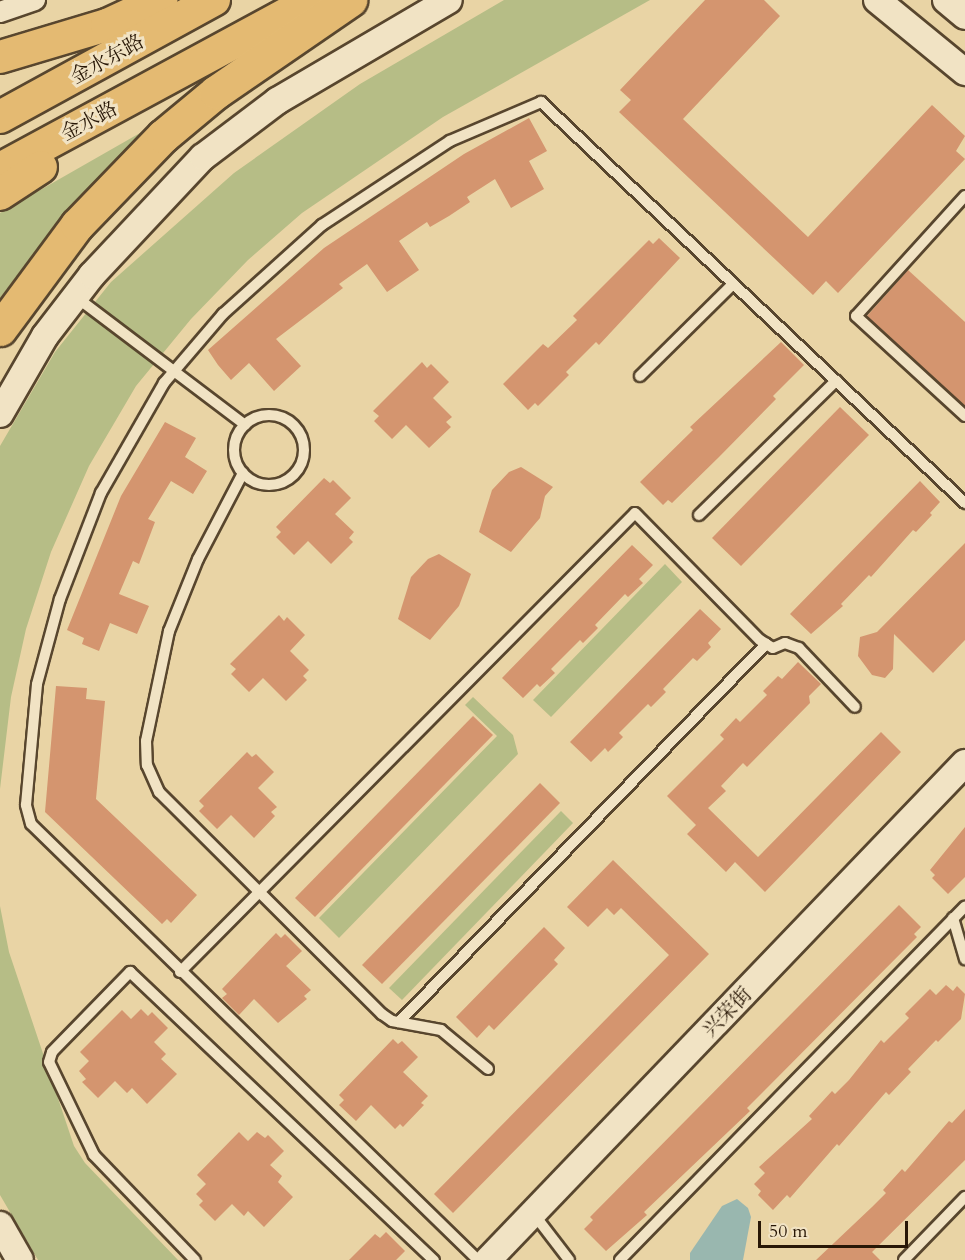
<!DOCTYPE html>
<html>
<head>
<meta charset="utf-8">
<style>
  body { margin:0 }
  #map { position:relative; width:965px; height:1260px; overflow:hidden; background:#e9d4a5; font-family:Cardo,"Noto Serif SC",serif }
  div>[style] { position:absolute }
  .green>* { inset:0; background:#b6bd86 }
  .water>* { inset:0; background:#99b7af }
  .building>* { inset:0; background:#d4956f }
  .roads { filter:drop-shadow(2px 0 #58462e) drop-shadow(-2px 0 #58462e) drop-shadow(0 2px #58462e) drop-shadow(0 -2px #58462e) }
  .service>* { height:10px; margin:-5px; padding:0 5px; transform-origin:5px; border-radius:5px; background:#f1e3c4 }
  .service>.ring { margin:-5px; padding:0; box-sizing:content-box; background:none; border:10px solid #f1e3c4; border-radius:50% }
  .minor>* { height:20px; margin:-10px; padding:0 10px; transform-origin:10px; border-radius:10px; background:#f1e3c4 }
  .tertiary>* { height:26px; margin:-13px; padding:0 13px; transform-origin:13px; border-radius:13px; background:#f1e3c4 }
  .primary>* { height:32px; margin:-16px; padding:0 16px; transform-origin:16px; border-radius:16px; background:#e4ba72 }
  .trunk>* { height:33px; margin:-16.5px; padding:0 16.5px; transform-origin:16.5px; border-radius:16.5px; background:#e4ba72 }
  span { translate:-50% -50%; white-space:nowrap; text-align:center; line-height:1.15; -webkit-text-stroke:6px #f1e3c4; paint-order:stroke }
  .street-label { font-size:20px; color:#281706 }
  .scale { position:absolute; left:758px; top:1221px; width:150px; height:27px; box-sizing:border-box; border:3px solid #281706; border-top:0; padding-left:8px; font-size:18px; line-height:21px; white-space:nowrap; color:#281706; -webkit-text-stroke:4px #f1e3c4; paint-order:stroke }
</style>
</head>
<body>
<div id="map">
  <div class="green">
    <div style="clip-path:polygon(504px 0,650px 0,443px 117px,302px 213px,248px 260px,191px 319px,136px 386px,89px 466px,51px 552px,26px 629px,11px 697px,0 789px,0 446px,55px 352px,111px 282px,234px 173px,360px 84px)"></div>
    <div style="clip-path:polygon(154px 125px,72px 204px,0 298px,0 213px)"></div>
    <div style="clip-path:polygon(665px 564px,682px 582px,551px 717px,533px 700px)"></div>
    <div style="clip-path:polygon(473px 697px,513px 735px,518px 754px,339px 938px,319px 918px,497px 736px,465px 705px)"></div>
    <div style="clip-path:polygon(561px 811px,573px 823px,402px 1000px,389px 988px)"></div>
    <div style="clip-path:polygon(0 906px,9px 952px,74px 1146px,85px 1163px,178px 1260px,38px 1260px,0 1195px)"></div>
  </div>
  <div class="water">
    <div style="clip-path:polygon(737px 1199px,748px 1208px,751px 1217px,743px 1260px,690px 1260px,690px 1253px,722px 1206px)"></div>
  </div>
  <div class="building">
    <div style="clip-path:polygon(705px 0,764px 0,780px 16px,683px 119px,808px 237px,932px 105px,965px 136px,956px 151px,965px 159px,838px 293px,826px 281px,813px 295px,619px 112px,631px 100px,620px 90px)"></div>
    <div style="clip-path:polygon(529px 118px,547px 151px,529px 161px,544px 189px,511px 208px,495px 179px,467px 197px,470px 202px,449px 216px,430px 227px,427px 222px,399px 241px,419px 270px,387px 292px,367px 264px,339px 284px,343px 288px,276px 339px,301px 366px,274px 391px,249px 363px,231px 380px,218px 365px,208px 350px,324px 248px,464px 154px)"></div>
    <div style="clip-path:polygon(659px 238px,680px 258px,599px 345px,596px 342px,566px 372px,569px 375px,538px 406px,535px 403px,528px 410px,503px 384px,543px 344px,548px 348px,577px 320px,573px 316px,649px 240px,653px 244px)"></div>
    <div style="clip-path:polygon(908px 270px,965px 322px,965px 406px,867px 316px)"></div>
    <div style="clip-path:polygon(781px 342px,804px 365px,773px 396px,776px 399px,719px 457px,672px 503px,668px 500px,663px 505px,640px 482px,693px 430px,690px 427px)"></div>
    <div style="clip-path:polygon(422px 362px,427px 368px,431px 364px,449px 382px,433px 398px,452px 417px,446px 422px,451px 427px,429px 448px,406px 425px,392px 439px,374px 421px,379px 416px,373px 411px)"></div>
    <div style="clip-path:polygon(840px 407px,869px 435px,741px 566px,712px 538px)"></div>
    <div style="clip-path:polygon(165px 422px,196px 438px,185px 457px,207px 471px,193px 494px,171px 481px,148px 519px,155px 522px,139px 564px,133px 561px,119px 594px,149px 606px,137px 634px,110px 623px,99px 651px,82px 644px,84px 638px,67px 630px,121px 496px)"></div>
    <div style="clip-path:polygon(521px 467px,553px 487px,545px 496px,540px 518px,511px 552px,479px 532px,492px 490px,509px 472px)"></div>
    <div style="clip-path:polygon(324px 478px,330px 483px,333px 480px,351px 498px,335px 514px,354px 532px,349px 538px,353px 542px,331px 564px,308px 541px,294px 555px,276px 537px,281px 532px,276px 527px)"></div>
    <div style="clip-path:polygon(920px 481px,940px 502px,930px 513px,932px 515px,916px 532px,913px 530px,871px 577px,869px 575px,841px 604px,843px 606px,811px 634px,790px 614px)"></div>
    <div style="clip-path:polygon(965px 543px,965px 640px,933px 673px,894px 634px,893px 669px,885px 678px,872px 675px,858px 656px,860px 637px,877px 632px)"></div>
    <div style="clip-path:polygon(632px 545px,653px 565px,639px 579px,643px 583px,628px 597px,625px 594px,595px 625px,598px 628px,583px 643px,580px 640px,551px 669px,555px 673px,540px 687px,537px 684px,523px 698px,502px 678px)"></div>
    <div style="clip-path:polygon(439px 554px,471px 574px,459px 606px,430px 640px,398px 619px,411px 577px,428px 559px)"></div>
    <div style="clip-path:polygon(700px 609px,721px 629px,708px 643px,711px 647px,697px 661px,693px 658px,663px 689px,666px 692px,651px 707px,648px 704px,619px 733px,623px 737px,608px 752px,605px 748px,591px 762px,570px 742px)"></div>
    <div style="clip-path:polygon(279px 615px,284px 621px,287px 617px,305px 635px,290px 651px,309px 670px,303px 676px,307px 680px,286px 701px,263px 678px,249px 692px,231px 674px,236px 669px,230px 664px)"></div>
    <div style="clip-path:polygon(798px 662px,821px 684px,809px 696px,810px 703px,747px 767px,743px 763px,721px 786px,726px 791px,708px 808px,758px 857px,881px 732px,901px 752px,765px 892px,735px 862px,726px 872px,687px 834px,696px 825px,667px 796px,724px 739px,720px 735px,736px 718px,740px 722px,767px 695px,763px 691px,778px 676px,782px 679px)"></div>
    <div style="clip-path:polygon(56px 686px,87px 688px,86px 699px,105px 701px,96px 799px,197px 895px,171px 923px,167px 919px,162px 924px,45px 812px)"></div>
    <div style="clip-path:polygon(473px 716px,493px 735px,315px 917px,295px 898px)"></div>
    <div style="clip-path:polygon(247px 752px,252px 757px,256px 754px,274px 772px,258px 788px,277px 807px,271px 812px,275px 816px,254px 838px,231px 815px,217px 829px,199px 811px,204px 806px,199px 801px)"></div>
    <div style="clip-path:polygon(540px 783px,560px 803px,382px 984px,362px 965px)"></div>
    <div style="clip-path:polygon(965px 827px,965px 877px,948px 894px,932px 878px,935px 875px,930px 870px)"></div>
    <div style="clip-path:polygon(613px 860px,709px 954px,453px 1213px,434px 1194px,669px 955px,621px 908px,614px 915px,607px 908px,588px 927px,567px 907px)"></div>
    <div style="clip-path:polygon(899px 905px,921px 927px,914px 934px,917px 937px,747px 1108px,750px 1111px,644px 1212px,647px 1215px,606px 1251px,584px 1229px,593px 1220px,590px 1217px)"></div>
    <div style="clip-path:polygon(544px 927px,565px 948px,554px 960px,558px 964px,494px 1030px,489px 1025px,477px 1038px,456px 1017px)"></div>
    <div style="clip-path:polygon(276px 933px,281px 938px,285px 934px,302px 951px,286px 966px,311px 990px,304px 996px,307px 999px,278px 1023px,254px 999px,239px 1015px,222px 998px,227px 994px,222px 989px)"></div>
    <div style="clip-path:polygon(946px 985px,953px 991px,957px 986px,965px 994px,961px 1019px,938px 1042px,936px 1040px,908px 1069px,911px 1072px,889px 1095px,886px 1092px,839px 1146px,837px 1144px,790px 1198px,787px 1195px,773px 1210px,758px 1195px,761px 1191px,754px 1184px,765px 1173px,759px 1167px,812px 1119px,809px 1116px,832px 1091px,835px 1094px,849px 1080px,881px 1040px,884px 1043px,909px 1018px,905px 1014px,930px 989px,936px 995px)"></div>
    <div style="clip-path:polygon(141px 1009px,148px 1016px,152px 1012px,168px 1028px,154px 1042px,166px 1054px,161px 1059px,177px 1074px,147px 1104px,132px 1088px,127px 1093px,115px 1081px,98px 1098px,82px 1082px,86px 1079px,79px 1071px,89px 1061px,80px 1052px,122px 1010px,131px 1019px)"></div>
    <div style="clip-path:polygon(393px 1039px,398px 1044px,402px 1041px,418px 1057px,403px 1072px,428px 1096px,421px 1103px,424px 1105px,403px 1127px,400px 1124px,395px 1129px,371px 1105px,356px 1121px,339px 1105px,344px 1100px,339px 1095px)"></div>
    <div style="clip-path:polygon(965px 1109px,965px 1160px,872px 1252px,880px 1260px,816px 1260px,872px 1207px,886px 1193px,883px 1190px,902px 1169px,905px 1172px,949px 1121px,952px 1123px)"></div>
    <div style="clip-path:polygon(239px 1132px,248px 1141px,257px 1132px,265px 1138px,268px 1135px,284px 1151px,270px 1165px,282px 1176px,278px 1182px,293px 1197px,264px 1227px,248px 1211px,244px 1216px,232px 1204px,215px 1221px,199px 1205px,203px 1201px,196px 1194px,206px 1184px,197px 1175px)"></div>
    <div style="clip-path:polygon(386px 1232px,405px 1251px,396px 1260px,349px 1260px,375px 1234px,380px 1238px)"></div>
  </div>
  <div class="roads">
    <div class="service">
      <div style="left:965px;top:196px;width:162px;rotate:132.2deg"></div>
      <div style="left:856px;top:316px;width:148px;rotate:42.5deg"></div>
      <div style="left:76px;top:297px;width:212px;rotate:37.1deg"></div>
      <div style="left:640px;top:376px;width:131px;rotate:-44.7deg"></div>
      <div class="ring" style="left:234px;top:415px;width:60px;height:60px"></div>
      <div style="left:243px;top:473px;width:97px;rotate:117.6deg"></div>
      <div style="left:198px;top:559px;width:78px;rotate:111.9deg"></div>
      <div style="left:169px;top:631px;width:112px;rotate:101.8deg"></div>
      <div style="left:146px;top:741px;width:24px;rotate:88deg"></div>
      <div style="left:147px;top:765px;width:30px;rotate:66deg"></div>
      <div style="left:159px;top:792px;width:315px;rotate:44.9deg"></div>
      <div style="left:382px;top:1014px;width:12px;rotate:35deg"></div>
      <div style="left:392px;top:1021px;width:50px;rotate:10.4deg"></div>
      <div style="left:441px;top:1030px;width:61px;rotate:39.7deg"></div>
      <div style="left:699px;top:515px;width:192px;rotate:-44.4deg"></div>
      <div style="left:953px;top:918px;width:43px;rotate:73.7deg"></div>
      <div style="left:180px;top:972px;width:646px;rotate:-45.25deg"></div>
      <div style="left:635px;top:513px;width:178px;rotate:45.5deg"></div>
      <div style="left:760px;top:640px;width:15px;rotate:32deg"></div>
      <div style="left:773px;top:648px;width:13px;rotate:-23deg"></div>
      <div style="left:785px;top:643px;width:15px;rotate:20deg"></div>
      <div style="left:799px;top:648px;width:81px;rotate:46.5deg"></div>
      <div style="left:399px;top:1022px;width:527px;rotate:-45.85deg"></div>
      <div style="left:533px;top:1213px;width:59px;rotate:52.5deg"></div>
      <div style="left:195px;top:1260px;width:146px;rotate:-133.9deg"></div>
      <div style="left:94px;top:1155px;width:103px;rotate:-115.8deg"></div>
      <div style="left:49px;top:1062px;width:10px;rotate:-73deg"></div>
      <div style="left:52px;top:1052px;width:112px;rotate:-45.7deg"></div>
      <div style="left:130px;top:972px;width:419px;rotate:43.5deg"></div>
      <div style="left:478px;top:1260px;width:624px;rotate:-135.71deg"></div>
      <div style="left:31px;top:824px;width:20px;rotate:-105deg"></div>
      <div style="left:26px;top:805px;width:121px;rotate:-84.8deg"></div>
      <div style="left:37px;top:684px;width:88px;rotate:-74.9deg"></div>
      <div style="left:60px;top:599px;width:114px;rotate:-68.9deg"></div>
      <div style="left:101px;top:493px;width:127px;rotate:-60.2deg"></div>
      <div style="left:164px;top:383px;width:91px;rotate:-49.5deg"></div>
      <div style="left:223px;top:314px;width:133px;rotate:-42deg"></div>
      <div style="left:322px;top:225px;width:153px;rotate:-33.3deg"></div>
      <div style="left:450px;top:141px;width:99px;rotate:-23.2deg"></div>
      <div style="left:541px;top:102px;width:584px;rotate:43.4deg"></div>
      <div style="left:620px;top:1260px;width:494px;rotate:-45.7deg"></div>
      <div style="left:904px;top:1260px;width:88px;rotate:-45.9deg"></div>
    </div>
    <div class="minor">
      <div style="left:0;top:12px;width:37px;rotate:-19deg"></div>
    </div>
    <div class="tertiary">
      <div style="left:877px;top:0;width:114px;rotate:39.3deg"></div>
      <div style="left:946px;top:0;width:25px;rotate:40deg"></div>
      <div style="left:0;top:414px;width:90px;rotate:-60deg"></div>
      <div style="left:45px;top:336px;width:77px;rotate:-52.4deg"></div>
      <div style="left:92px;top:275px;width:162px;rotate:-46.8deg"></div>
      <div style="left:203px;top:157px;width:93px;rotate:-37.1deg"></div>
      <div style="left:277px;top:101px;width:199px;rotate:-30.4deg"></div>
      <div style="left:0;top:1225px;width:40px;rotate:60.3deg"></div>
      <div style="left:488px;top:1260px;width:689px;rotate:-46.18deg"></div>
    </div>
    <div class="primary">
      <div style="left:0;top:57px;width:112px;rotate:-16.7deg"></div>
      <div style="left:107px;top:25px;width:60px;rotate:-24.8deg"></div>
      <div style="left:0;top:117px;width:244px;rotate:-28.7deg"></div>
      <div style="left:0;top:169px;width:356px;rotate:-28.4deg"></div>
      <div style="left:0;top:194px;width:49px;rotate:-33.4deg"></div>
    </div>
    <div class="trunk">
      <div style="left:0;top:329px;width:129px;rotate:-53.5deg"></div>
      <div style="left:77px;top:225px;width:124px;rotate:-46deg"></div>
      <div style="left:163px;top:136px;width:69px;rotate:-39.7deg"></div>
      <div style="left:216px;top:92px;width:163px;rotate:-34.5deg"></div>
    </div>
  </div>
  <div class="street-label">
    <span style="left:107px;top:59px;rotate:-29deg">金水东路</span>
    <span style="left:89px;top:121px;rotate:-28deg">金水路</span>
    <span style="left:727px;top:1012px;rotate:-46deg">兴荣街</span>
  </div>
  <div class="scale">50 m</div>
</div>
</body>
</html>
